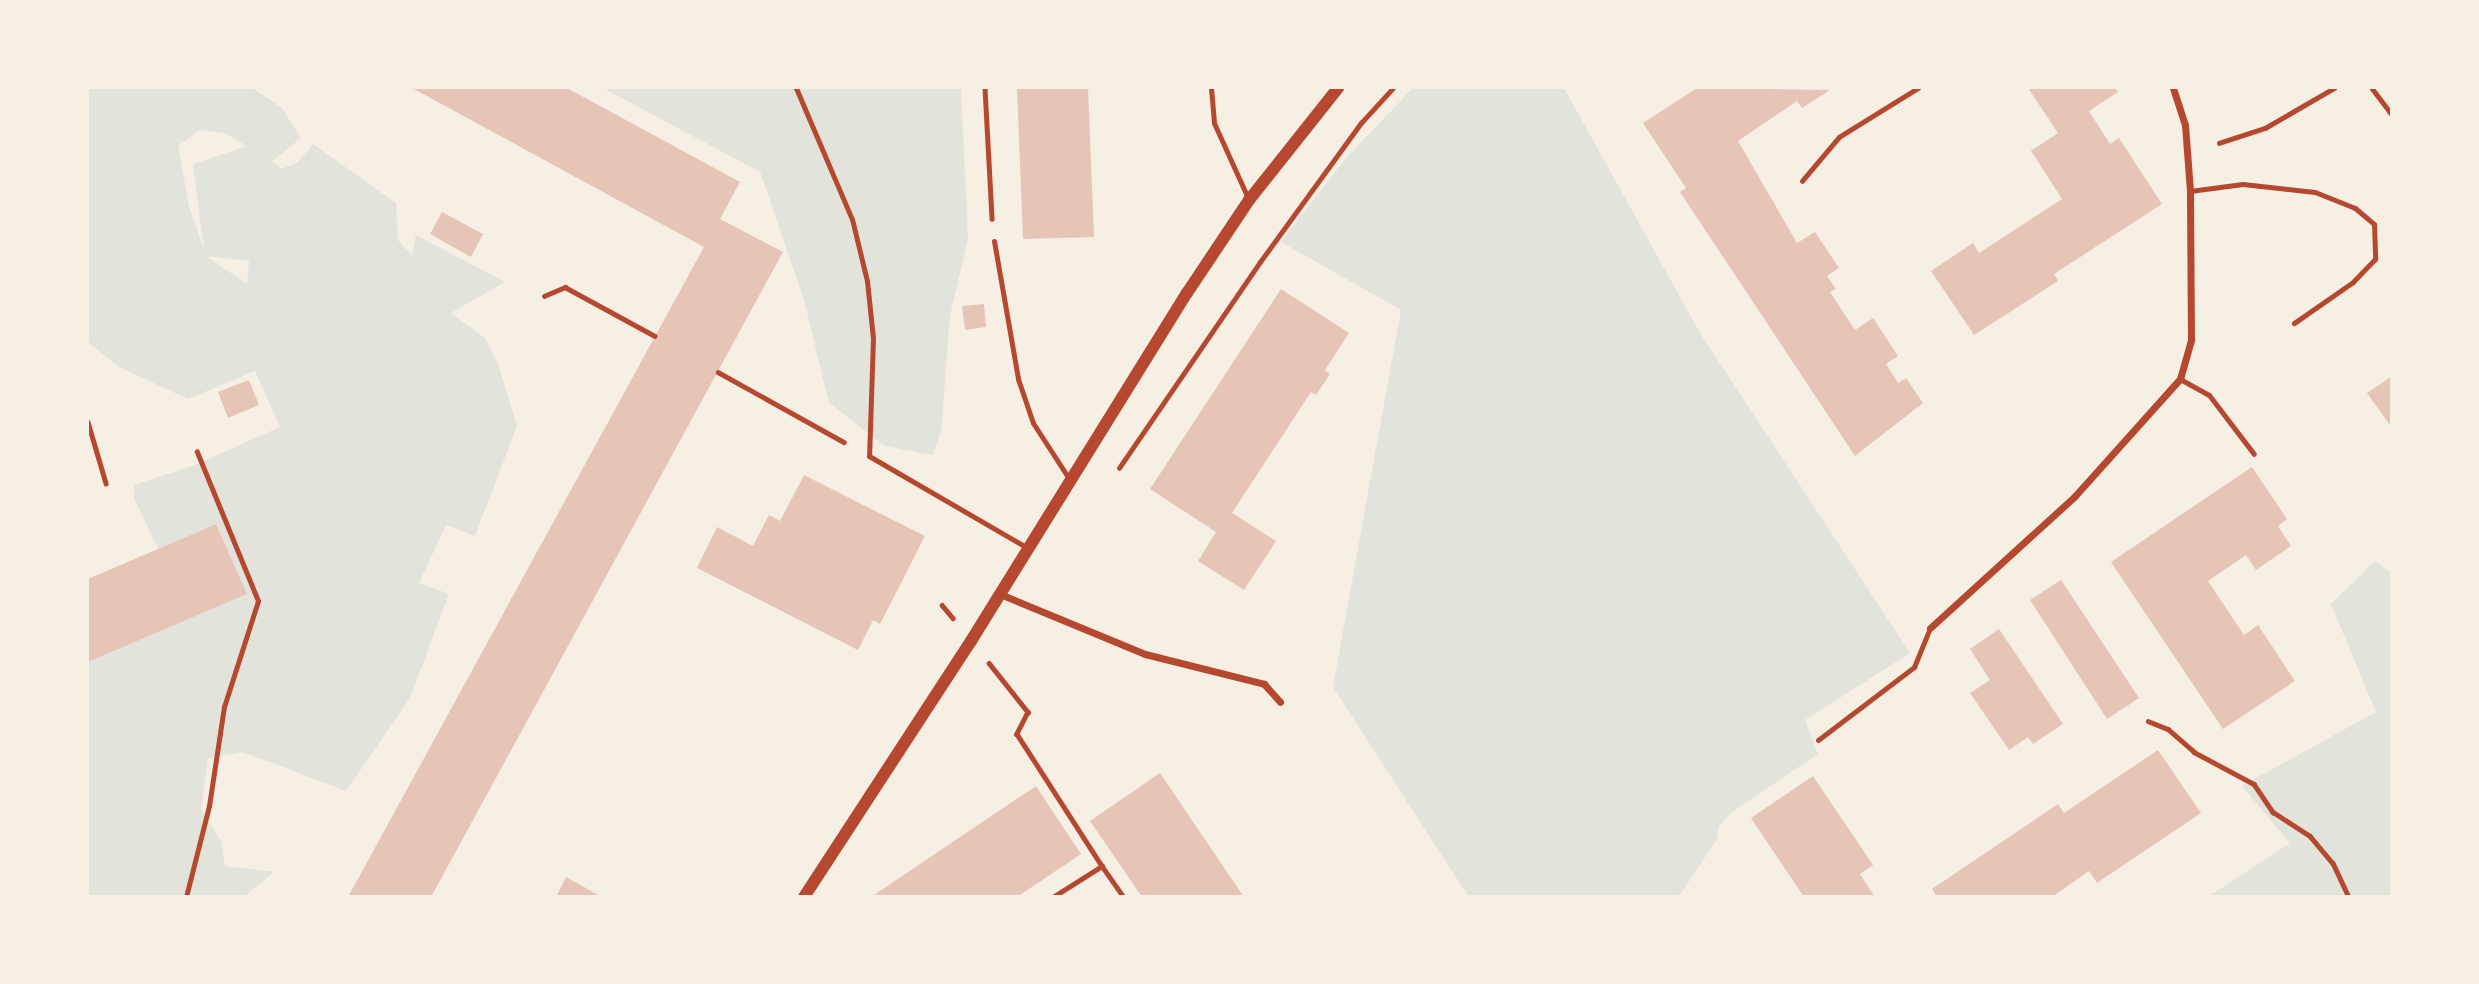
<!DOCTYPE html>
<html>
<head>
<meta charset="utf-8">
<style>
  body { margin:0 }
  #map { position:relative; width:2479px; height:984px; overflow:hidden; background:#f6efe4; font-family:"Golos Text",sans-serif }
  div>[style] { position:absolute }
  .green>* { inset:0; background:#e2e4dc }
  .building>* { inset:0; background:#e6c5b7 }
  .path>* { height:4.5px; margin:-2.25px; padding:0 2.25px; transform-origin:2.25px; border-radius:2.25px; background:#b5482f }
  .service>* { height:5px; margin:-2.5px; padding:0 2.5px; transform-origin:2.5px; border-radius:2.5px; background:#b5482f }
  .minor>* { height:7px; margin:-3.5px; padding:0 3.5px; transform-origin:3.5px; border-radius:3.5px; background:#b5482f }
  .tertiary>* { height:12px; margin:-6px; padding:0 6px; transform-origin:6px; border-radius:6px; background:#b5482f }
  span { translate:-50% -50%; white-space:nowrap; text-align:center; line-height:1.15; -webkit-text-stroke:6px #f6efe4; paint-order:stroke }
  .frame { position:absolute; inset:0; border:89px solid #f6efe4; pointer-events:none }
</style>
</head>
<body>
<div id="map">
  <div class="green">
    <div style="clip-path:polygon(evenodd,88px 88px,252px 88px,282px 108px,301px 138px,272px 161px,281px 169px,297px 163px,313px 144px,396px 203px,398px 240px,412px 255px,416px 235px,505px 282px,451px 313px,485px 338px,498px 364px,517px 426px,475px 536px,446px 525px,419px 583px,449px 594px,410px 698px,346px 791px,243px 752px,208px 758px,201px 809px,221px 841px,225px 866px,274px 872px,245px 896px,88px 896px,88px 662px,246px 594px,216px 524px,158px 549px,134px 498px,134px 485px,195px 465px,280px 427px,255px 371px,188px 399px,119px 367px,88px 342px,88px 88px,200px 130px,224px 133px,247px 146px,193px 164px,204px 250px,189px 206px,178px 146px,200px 130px,88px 88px,206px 256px,249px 261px,247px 284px,206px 256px)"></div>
    <div style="clip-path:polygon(603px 88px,961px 88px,968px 239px,950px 316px,941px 431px,933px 455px,885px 446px,829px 403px,804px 300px,760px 172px)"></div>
    <div style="clip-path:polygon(1413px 88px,1564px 88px,1700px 333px,1910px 653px,1805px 720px,1818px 754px,1732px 812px,1719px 826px,1717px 839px,1679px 896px,1468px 896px,1333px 687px,1401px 310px,1281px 242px,1345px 159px)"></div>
    <div style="clip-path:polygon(2375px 561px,2391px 573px,2391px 896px,2208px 897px,2290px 843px,2242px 786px,2376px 712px,2331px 604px)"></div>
  </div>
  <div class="building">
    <div style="clip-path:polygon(412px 88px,567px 88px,740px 182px,720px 219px,783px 252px,431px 897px,348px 897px,704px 247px)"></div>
    <div style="clip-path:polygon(1017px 88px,1088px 88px,1094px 237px,1023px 239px)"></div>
    <div style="clip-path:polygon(1697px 88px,1830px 90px,1802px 108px,1797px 101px,1738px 141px,1797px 243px,1815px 232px,1839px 268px,1827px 276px,1836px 289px,1830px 292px,1855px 330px,1873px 318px,1898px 356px,1886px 364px,1898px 383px,1906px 378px,1923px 403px,1855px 456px,1680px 192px,1686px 188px,1643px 123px)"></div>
    <div style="clip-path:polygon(2028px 88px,2115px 88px,2118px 92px,2089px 111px,2110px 144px,2119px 138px,2162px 204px,2054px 274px,2058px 281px,1974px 335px,1931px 271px,1973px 243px,1979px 253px,2062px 199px,2031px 151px,2058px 133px)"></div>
    <div style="clip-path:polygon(442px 212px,483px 234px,471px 257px,430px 234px)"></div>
    <div style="clip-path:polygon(1281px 289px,1349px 333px,1325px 370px,1330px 374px,1316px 395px,1311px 392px,1232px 513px,1276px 541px,1244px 590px,1198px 561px,1216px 532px,1150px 489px)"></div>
    <div style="clip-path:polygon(984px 304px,986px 327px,965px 330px,962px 306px)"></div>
    <div style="clip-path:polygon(2392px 376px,2392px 428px,2367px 393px)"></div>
    <div style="clip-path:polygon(249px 380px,259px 405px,228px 418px,218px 392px)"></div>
    <div style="clip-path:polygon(2252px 467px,2287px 519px,2278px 526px,2291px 546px,2256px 570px,2246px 555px,2208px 581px,2244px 635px,2258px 625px,2295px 681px,2223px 729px,2111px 562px)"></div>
    <div style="clip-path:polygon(804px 475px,925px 536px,880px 624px,873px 620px,858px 650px,697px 568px,717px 527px,753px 546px,769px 515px,780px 521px)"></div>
    <div style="clip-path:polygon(216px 524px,247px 594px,88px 662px,88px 579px)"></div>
    <div style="clip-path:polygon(2061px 580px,2139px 698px,2107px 719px,2030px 600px)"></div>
    <div style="clip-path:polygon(1999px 629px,2063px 724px,2033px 744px,2028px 737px,2009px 750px,1970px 693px,1990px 680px,1970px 649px)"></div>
    <div style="clip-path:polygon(2158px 750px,2201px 813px,2097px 883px,2089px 871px,2052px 897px,1937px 897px,1932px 889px,2058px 804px,2064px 813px)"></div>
    <div style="clip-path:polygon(1160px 773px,1244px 897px,1142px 897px,1090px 821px)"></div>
    <div style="clip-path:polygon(1813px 776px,1873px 865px,1860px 874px,1875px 897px,1804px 897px,1751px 818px)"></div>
    <div style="clip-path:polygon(1036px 786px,1081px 854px,1017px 897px,871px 897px)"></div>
    <div style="clip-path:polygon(566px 877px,602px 897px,556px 897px)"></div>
  </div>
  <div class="path">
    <div style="left:985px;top:88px;width:131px;rotate:86.9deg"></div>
    <div style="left:2372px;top:88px;width:34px;rotate:53deg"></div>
    <div style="left:2219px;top:143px;width:48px;rotate:-18.1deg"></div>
    <div style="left:2265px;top:128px;width:80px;rotate:-30.1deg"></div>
    <div style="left:1802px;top:181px;width:57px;rotate:-49.9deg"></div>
    <div style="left:1839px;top:137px;width:93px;rotate:-31.8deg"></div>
    <div style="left:544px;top:296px;width:23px;rotate:-23deg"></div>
    <div style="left:565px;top:287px;width:102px;rotate:28.6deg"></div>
    <div style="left:718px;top:372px;width:144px;rotate:29.1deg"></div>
    <div style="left:88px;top:422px;width:64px;rotate:73.6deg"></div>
    <div style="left:1119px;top:468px;width:250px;rotate:-55.6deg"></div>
    <div style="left:1260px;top:262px;width:172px;rotate:-54deg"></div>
    <div style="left:1361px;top:123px;width:47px;rotate:-47.6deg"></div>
    <div style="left:942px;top:605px;width:17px;rotate:50deg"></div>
    <div style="left:989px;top:663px;width:63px;rotate:51.5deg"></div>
    <div style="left:1028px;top:712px;width:25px;rotate:117deg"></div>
    <div style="left:1017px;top:734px;width:157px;rotate:57.2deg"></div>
    <div style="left:2148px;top:721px;width:22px;rotate:22deg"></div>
    <div style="left:2168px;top:729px;width:35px;rotate:41deg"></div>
    <div style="left:2194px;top:752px;width:68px;rotate:28.1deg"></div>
    <div style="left:2254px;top:784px;width:34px;rotate:56deg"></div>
    <div style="left:2273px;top:812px;width:44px;rotate:33deg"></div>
    <div style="left:2310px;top:836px;width:35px;rotate:50deg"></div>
    <div style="left:2333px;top:863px;width:38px;rotate:65deg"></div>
    <div style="left:186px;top:897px;width:94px;rotate:-75.8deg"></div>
    <div style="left:209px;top:806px;width:100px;rotate:-81.4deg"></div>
    <div style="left:224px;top:707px;width:111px;rotate:-72.2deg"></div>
    <div style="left:258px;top:601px;width:161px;rotate:-112.3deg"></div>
    <div style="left:1053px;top:897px;width:58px;rotate:-32.3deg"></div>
    <div style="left:1102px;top:866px;width:38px;rotate:55deg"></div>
  </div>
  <div class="service">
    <div style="left:796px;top:88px;width:142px;rotate:66.9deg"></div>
    <div style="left:852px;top:219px;width:64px;rotate:76.4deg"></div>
    <div style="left:867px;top:281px;width:57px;rotate:84deg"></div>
    <div style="left:873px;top:338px;width:118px;rotate:91.9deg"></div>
    <div style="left:869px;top:456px;width:184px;rotate:30.1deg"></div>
    <div style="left:1211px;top:88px;width:35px;rotate:85deg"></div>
    <div style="left:1214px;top:123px;width:85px;rotate:65.6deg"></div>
    <div style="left:2190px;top:191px;width:53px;rotate:-7.5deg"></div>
    <div style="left:2243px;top:184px;width:72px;rotate:6.3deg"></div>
    <div style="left:2315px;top:192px;width:43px;rotate:21.8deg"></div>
    <div style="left:2355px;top:208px;width:25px;rotate:40deg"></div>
    <div style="left:2374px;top:224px;width:35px;rotate:88deg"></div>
    <div style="left:2375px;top:259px;width:32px;rotate:134deg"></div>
    <div style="left:2353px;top:282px;width:72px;rotate:145.2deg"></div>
    <div style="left:994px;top:241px;width:140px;rotate:80.1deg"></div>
    <div style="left:1018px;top:379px;width:46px;rotate:71.2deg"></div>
    <div style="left:1033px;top:423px;width:68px;rotate:57deg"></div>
    <div style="left:2180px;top:379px;width:33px;rotate:29deg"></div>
    <div style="left:2209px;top:395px;width:74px;rotate:52.7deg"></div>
    <div style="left:1818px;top:740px;width:121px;rotate:-37.2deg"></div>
    <div style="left:1914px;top:667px;width:42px;rotate:-67.7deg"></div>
  </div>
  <div class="minor">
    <div style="left:1000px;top:594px;width:157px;rotate:22.5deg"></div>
    <div style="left:1145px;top:654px;width:123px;rotate:14.1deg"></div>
    <div style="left:1264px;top:684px;width:24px;rotate:48deg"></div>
    <div style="left:1930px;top:628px;width:195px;rotate:-42.3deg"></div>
    <div style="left:2074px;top:497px;width:159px;rotate:-48.1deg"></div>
    <div style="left:2180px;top:379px;width:41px;rotate:-74.2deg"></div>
    <div style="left:2191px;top:340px;width:149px;rotate:-90.4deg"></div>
    <div style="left:2190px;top:191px;width:66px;rotate:-94.3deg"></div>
    <div style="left:2185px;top:125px;width:39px;rotate:-108deg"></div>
  </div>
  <div class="tertiary">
    <div style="left:804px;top:897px;width:306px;rotate:-56.9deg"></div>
    <div style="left:971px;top:641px;width:410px;rotate:-58.2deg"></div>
    <div style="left:1187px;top:293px;width:112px;rotate:-56.3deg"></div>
    <div style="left:1249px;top:200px;width:143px;rotate:-51.5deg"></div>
  </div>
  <div class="frame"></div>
</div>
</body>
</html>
